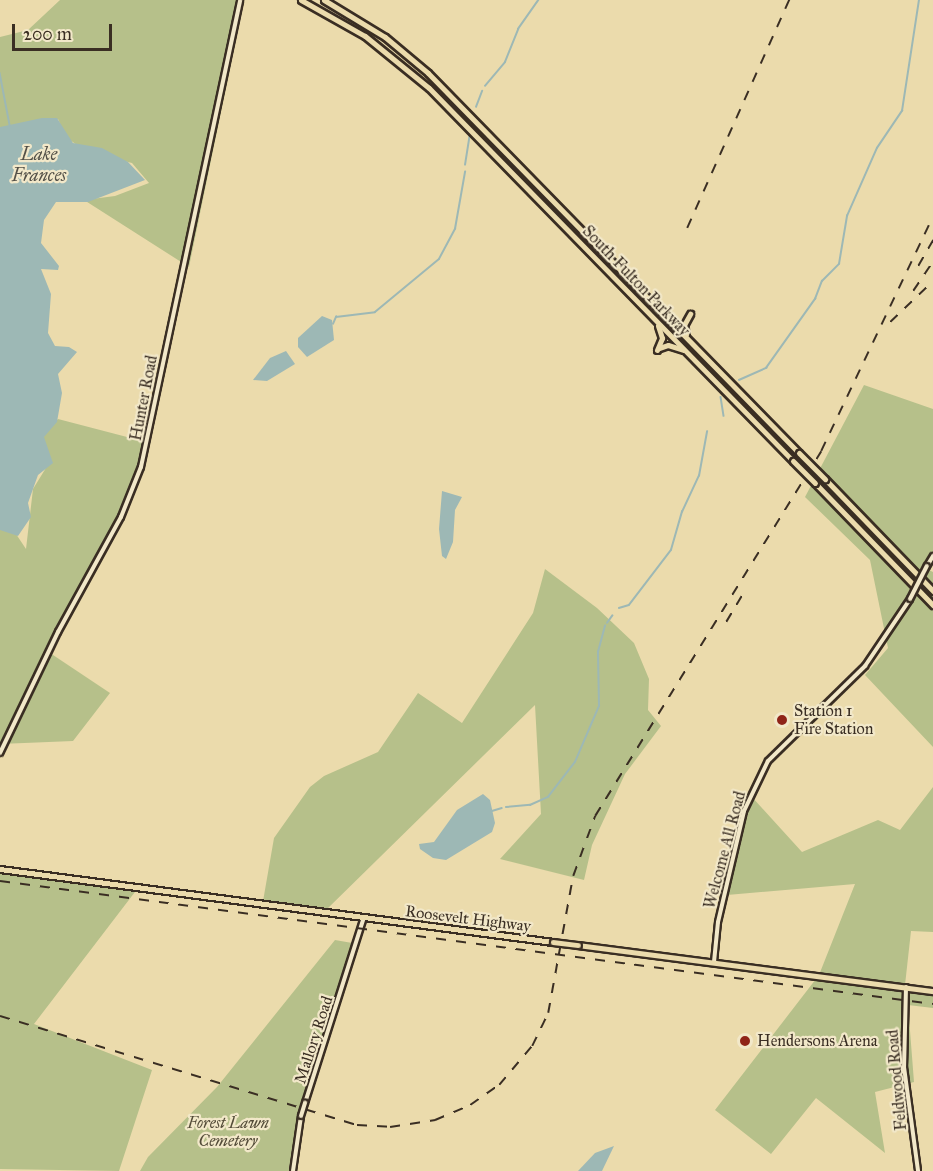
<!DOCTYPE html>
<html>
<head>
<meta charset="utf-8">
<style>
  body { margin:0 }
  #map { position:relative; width:933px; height:1171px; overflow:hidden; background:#ebdbac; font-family:"IM FELL Great Primer",serif }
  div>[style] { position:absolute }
  .green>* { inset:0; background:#b6c08a }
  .water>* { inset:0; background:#9db8b5 }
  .stream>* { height:1.5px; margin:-0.75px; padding:0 0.75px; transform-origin:0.75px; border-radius:0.75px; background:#9db8b5 }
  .roads { filter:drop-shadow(2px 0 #3a2e23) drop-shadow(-2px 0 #3a2e23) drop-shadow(0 2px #3a2e23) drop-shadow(0 -2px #3a2e23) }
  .secondary>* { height:4px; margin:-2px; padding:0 2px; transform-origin:2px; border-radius:2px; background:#f2e8c9 }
  .primary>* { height:4.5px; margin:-2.25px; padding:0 2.25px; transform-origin:2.25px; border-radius:2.25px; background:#ebdbac }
  .highway>* { height:5px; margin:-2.5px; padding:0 2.5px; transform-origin:2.5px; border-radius:2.5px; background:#ebdbac }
  .rail>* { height:1.5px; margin-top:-0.75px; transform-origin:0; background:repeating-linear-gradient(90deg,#3a2e23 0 10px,transparent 0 20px) }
  .bridges { filter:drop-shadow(2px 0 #3a2e23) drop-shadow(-2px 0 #3a2e23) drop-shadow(0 2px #3a2e23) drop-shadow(0 -2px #3a2e23) }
  .secondary-bridge>* { height:4px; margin:-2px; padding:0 2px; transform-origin:2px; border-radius:2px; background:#f2e8c9 }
  .primary-bridge>* { height:4.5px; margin:-2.25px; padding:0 2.25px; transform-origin:2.25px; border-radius:2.25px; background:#ebdbac }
  .highway-bridge>* { height:5px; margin:-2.5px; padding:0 2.5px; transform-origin:2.5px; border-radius:2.5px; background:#ebdbac }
  .dots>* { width:16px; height:16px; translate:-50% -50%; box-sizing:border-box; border:3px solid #f2e8c9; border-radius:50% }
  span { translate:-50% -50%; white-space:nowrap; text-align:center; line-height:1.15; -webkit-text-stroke:4.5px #f2e8c9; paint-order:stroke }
  .street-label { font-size:16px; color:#3a2e23 }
  .poi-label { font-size:16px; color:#3a2e23 }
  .left { translate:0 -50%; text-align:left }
  .park-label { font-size:16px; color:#534b38; font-style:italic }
  .water-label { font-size:18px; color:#535048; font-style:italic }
  .scale { position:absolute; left:12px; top:24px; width:100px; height:27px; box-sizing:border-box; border:3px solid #3a2e23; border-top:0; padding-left:8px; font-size:18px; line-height:21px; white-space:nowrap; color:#3a2e23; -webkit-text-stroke:4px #f2e8c9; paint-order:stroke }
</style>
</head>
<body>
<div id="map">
  <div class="green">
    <div style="clip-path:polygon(60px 0,244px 0,189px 267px,84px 200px,115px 196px,149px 183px,132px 163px,112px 158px,104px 150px,85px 151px,66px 137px,58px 119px,0 129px,0 37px,28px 30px)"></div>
    <div style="clip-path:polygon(864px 385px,933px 409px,933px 563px,929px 570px,933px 572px,933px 747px,865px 675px,888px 648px,870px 560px,805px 497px)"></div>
    <div style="clip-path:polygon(58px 419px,150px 443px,121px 519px,50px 653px,110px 693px,73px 741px,0 744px,0 510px,26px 549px,33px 489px,49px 463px,42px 436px)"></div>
    <div style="clip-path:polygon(545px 569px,597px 608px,634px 643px,649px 679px,648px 710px,661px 726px,625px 774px,592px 845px,584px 880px,500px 859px,541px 814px,535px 705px,325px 911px,262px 907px,274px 838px,310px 787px,324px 776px,378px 752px,418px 693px,462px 723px,533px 613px)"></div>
    <div style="clip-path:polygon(933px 787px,933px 932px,911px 931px,905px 985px,933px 988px,933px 1008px,908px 1005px,914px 1082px,875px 1092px,885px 1153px,816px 1098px,771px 1154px,715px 1110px,819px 975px,855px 884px,727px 895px,736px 844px,752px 797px,802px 852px,878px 820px,900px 830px)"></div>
    <div style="clip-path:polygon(0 867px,138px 888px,34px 1024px,152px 1070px,119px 1171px,0 1169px)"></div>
    <div style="clip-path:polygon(335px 940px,358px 944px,304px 1113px,298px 1112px,289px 1171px,140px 1171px,148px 1157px,217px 1087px)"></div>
  </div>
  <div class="water">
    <div style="clip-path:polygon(42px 118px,57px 118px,73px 143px,102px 148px,128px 162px,145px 180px,88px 202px,56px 202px,44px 220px,41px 243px,59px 266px,58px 270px,41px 269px,51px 294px,48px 333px,55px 346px,69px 347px,77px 352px,58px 374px,62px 393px,57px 422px,44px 437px,53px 463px,38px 475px,28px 503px,31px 517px,18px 536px,0 530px,0 127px)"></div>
    <div style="clip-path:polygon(322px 316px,332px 320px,334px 340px,307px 357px,298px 347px,298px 338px)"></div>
    <div style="clip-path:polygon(286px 351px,295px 364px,267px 381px,253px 380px,270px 358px)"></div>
    <div style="clip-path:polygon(442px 491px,462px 497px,455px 510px,453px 542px,446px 559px,442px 556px,439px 529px)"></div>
    <div style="clip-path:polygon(483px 794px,490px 800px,495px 823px,492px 832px,446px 860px,433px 858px,420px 849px,419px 844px,434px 842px,457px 810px)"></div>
    <div style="clip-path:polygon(614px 1146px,602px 1171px,578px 1171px,595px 1153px)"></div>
  </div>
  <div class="stream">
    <div style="left:0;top:73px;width:53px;rotate:79.1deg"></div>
    <div style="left:485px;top:86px;width:31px;rotate:-50deg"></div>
    <div style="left:505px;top:62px;width:35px;rotate:-68deg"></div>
    <div style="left:518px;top:29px;width:35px;rotate:-55deg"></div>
    <div style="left:476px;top:107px;width:17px;rotate:-69deg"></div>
    <div style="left:465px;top:165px;width:32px;rotate:-81deg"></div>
    <div style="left:333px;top:324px;width:8px;rotate:-67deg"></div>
    <div style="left:336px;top:317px;width:39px;rotate:-7deg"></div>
    <div style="left:375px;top:312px;width:83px;rotate:-39.6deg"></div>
    <div style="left:439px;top:259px;width:34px;rotate:-62deg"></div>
    <div style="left:455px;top:229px;width:58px;rotate:-80deg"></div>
    <div style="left:739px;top:380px;width:30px;rotate:-24deg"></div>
    <div style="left:766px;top:368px;width:85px;rotate:-54.6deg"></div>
    <div style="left:815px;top:299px;width:19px;rotate:-69deg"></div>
    <div style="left:822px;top:281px;width:24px;rotate:-45deg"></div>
    <div style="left:839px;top:264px;width:49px;rotate:-80.5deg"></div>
    <div style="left:847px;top:216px;width:74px;rotate:-66.2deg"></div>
    <div style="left:877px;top:148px;width:45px;rotate:-56deg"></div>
    <div style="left:902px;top:111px;width:112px;rotate:-81.3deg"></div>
    <div style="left:721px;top:397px;width:19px;rotate:81deg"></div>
    <div style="left:619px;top:608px;width:10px;rotate:-17deg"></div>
    <div style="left:629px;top:605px;width:69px;rotate:-52.6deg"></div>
    <div style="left:671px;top:550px;width:40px;rotate:-74deg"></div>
    <div style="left:682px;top:512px;width:40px;rotate:-65deg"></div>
    <div style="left:699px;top:476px;width:45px;rotate:-79.7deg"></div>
    <div style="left:607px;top:623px;width:9px;rotate:-54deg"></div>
    <div style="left:506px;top:807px;width:24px;rotate:-5deg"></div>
    <div style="left:530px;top:805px;width:20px;rotate:-24deg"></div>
    <div style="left:548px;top:797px;width:44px;rotate:-52.4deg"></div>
    <div style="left:575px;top:762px;width:61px;rotate:-66.8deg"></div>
    <div style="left:599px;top:706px;width:54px;rotate:-91.1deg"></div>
    <div style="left:598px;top:652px;width:27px;rotate:-75deg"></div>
    <div style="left:492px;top:811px;width:10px;rotate:-17deg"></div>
  </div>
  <div class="roads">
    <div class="secondary">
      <div style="left:927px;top:566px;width:12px;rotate:-59deg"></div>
      <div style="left:0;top:753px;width:134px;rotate:-64.4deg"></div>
      <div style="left:58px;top:632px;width:131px;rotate:-61.3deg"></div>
      <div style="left:121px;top:517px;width:54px;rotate:-68.2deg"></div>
      <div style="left:141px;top:467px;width:477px;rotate:-78deg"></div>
      <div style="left:714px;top:962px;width:40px;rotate:-84.3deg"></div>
      <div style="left:718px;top:922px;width:114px;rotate:-76.8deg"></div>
      <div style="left:744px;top:811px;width:55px;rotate:-64.4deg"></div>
      <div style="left:768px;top:761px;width:136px;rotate:-44.4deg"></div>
      <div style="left:865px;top:666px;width:81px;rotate:-56.1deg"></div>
      <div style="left:906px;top:987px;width:80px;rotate:91.4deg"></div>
      <div style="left:904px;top:1067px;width:105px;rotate:82.3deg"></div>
      <div style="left:305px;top:1103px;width:195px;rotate:-72.4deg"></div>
      <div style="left:293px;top:1171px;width:56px;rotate:-81.7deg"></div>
    </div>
    <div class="primary">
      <div style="left:0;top:869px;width:558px;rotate:7.52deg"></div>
      <div style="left:578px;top:945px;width:358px;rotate:7.4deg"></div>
    </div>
    <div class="highway">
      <div style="left:301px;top:0;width:73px;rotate:29.4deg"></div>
      <div style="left:365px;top:36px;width:82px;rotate:39.1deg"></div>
      <div style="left:429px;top:88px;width:521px;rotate:45.7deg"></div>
      <div style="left:324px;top:0;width:71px;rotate:31.2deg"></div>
      <div style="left:385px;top:37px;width:56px;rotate:39.9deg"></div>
      <div style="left:428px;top:73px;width:531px;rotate:45.69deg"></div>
      <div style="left:686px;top:334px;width:9px;rotate:-103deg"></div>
      <div style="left:684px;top:325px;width:13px;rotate:-61deg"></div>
      <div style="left:659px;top:348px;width:9px;rotate:-18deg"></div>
      <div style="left:668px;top:345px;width:16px;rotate:18deg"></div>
      <div style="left:657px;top:350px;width:13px;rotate:-67deg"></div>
      <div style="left:662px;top:338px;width:13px;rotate:-108deg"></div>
      <div style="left:825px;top:479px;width:156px;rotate:46deg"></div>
      <div style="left:815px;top:483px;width:170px;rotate:46deg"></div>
    </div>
  </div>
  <div class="rail">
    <div style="left:687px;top:228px;width:250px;rotate:-65.9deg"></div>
    <div style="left:918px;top:266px;width:30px;rotate:-60deg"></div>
    <div style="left:913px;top:291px;width:36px;rotate:-56deg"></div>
    <div style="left:890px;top:322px;width:59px;rotate:-43.6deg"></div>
    <div style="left:726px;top:622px;width:33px;rotate:-59deg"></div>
    <div style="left:0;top:881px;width:941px;rotate:7.51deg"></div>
    <div style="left:0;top:1016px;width:373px;rotate:17deg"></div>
    <div style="left:357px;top:1125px;width:33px;rotate:3deg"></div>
    <div style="left:390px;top:1127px;width:46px;rotate:-8.8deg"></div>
    <div style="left:435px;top:1120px;width:38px;rotate:-23deg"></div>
    <div style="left:470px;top:1105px;width:35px;rotate:-35deg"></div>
    <div style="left:499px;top:1085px;width:51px;rotate:-49.8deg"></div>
    <div style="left:532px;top:1046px;width:37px;rotate:-64deg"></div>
    <div style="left:548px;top:1013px;width:139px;rotate:-79.7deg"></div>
    <div style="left:573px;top:876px;width:64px;rotate:-69.9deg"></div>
    <div style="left:595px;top:816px;width:429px;rotate:-58.2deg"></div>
    <div style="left:821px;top:451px;width:260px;rotate:-64.5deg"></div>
  </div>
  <div class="bridges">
    <div class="secondary-bridge">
      <div style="left:910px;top:599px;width:37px;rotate:-63deg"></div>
      <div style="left:301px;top:1116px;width:14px;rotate:-73deg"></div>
    </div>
    <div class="primary-bridge">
      <div style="left:553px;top:942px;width:25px;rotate:7deg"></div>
    </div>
    <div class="highway-bridge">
      <div style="left:799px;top:453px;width:37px;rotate:45deg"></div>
      <div style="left:793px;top:461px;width:31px;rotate:45deg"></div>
    </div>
  </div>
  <div class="dots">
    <div style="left:782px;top:720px;background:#8f2418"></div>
    <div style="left:745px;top:1041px;background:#8f2418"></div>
  </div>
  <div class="street-label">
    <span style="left:636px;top:281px;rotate:46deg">South Fulton Parkway</span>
    <span style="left:144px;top:398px;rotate:-79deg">Hunter Road</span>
    <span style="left:725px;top:850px;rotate:-75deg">Welcome All Road</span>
    <span style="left:468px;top:919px;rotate:7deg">Roosevelt Highway</span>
    <span style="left:314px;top:1040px;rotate:-72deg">Mallory Road</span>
    <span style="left:897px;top:1080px;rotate:-95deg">Feldwood Road</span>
  </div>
  <div class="poi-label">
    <span class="left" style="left:794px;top:720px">Station 1<br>Fire Station</span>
    <span class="left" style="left:757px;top:1041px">Hendersons Arena</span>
  </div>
  <div class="park-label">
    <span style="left:228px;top:1132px">Forest Lawn<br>Cemetery</span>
  </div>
  <div class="water-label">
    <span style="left:39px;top:165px">Lake<br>Frances</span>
  </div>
  <div class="scale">200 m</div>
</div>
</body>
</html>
